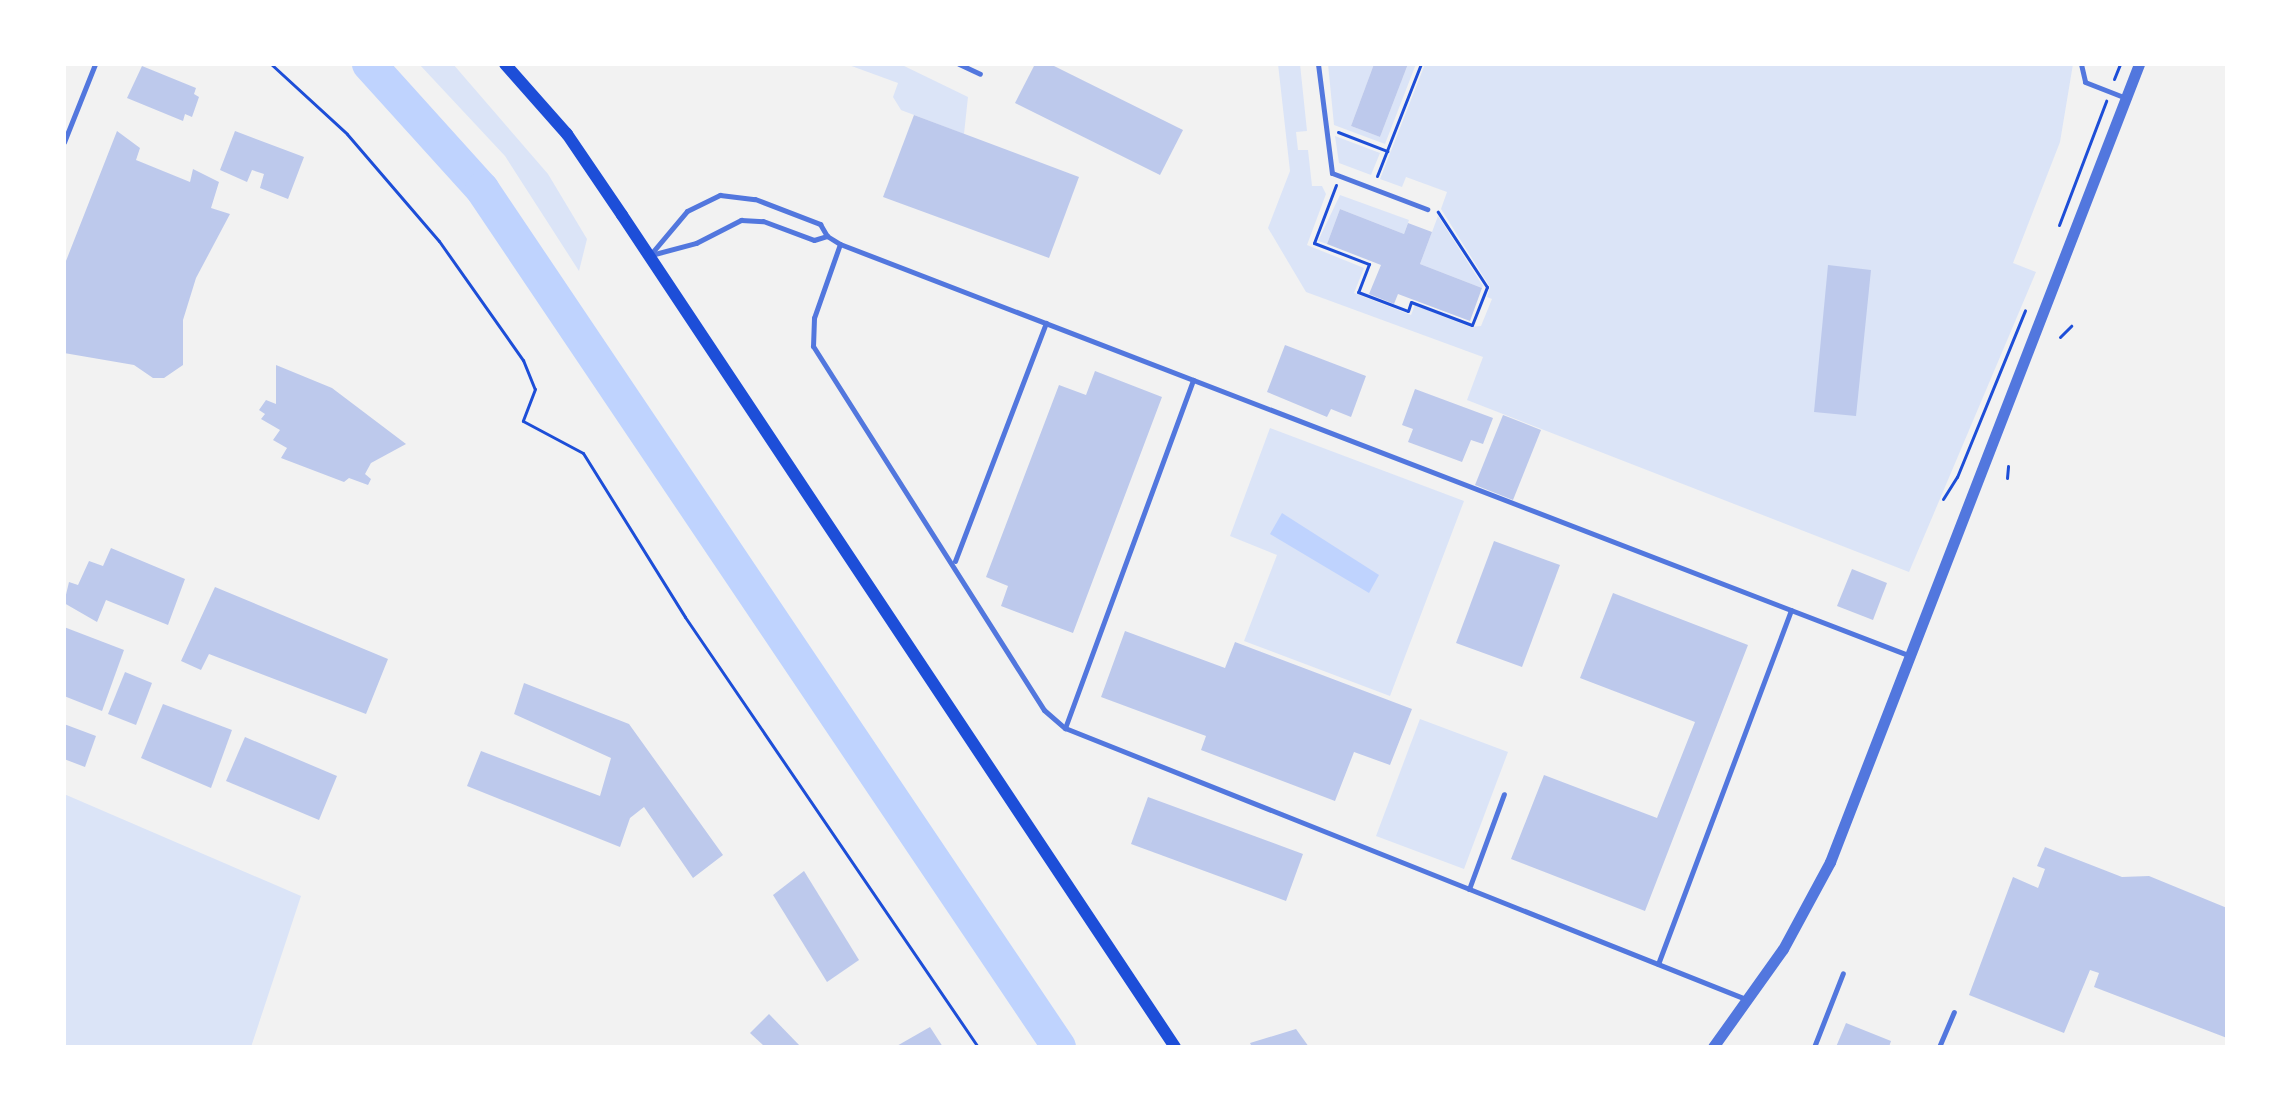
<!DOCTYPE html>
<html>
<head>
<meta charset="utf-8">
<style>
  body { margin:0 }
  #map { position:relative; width:2291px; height:1111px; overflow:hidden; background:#f2f2f2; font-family:Barlow,sans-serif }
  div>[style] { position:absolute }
  .green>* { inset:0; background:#dbe4f7 }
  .water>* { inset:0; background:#bfd3fe }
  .river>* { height:34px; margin:-17px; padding:0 17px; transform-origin:17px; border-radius:17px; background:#bfd3fe }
  .building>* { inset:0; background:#bdc9ec }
  .path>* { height:3px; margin:-1.5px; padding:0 1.5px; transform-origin:1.5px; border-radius:1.5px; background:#1d4ed8 }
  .service>* { height:5px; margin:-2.5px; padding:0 2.5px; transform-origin:2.5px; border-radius:2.5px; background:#5277de }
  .tertiary>* { height:11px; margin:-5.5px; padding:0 5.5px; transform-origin:5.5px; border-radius:5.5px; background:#5277de }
  .secondary>* { height:12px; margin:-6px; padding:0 6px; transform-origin:6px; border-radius:6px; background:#1d4ed8 }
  span { translate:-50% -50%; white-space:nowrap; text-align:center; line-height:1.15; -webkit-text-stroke:6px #fff; paint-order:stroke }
  .frame { position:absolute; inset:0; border:66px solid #fff; pointer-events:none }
</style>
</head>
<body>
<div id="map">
  <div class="green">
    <div style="clip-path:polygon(419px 64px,453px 64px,548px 174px,587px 239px,579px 271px,505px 156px)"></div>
    <div style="clip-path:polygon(846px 64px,900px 64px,968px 97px,964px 134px,901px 110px,893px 97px,898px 83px)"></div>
    <div style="clip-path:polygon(1278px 64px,1300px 64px,1307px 131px,1296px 132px,1298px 150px,1308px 150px,1312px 186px,1322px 186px,1326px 194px,1307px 245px,1364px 268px,1354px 293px,1411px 315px,1415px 305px,1470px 327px,1481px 326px,1492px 299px,1487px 297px,1490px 287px,1441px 209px,1447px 192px,1406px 177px,1402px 187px,1380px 179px,1425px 64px,2073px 64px,2060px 142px,2013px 263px,2036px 272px,1909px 572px,1467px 400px,1483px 357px,1306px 292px,1268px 228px,1290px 171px)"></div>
    <div style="clip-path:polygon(1328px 64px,1374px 64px,1351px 126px,1380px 137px,1408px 64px,1416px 64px,1385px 144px,1334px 125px)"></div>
    <div style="clip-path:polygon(1335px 136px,1380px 153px,1371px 175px,1339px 163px)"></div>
    <div style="clip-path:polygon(1340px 195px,1409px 220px,1404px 234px,1340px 209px,1327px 244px,1318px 241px)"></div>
    <div style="clip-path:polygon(1438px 216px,1483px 286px,1482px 288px,1420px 264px)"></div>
    <div style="clip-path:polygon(1270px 428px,1464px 501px,1390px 696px,1244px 641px,1277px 555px,1230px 536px)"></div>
    <div style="clip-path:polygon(1420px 719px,1508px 752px,1464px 869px,1376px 836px)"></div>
    <div style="clip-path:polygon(64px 794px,301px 896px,251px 1047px,64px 1047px)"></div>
  </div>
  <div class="water">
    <div style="clip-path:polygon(1282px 513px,1379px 575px,1369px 593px,1270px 534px)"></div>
  </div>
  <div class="river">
    <div style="left:369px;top:64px;width:169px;rotate:47.9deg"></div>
    <div style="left:482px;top:189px;width:1034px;rotate:56.08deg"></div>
  </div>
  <div class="building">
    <div style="clip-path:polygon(1035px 64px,1050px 64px,1183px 130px,1160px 175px,1015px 103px)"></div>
    <div style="clip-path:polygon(1374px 64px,1408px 64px,1380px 137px,1351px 126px)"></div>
    <div style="clip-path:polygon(142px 66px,196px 88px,194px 94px,199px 97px,192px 117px,185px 114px,183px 121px,127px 98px)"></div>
    <div style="clip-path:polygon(914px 115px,1079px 177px,1049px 258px,883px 197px)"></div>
    <div style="clip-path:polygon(117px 131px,140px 148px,136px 160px,190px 182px,193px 169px,219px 182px,211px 208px,230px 214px,196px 278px,183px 320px,183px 365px,164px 378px,153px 378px,134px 365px,64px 353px,64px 266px)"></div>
    <div style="clip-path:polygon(235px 131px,304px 157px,288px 199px,260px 188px,264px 174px,252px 170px,247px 182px,220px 170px)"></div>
    <div style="clip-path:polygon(1340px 209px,1404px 234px,1408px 223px,1432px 232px,1420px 264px,1482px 288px,1470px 321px,1398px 294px,1394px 304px,1369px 294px,1381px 265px,1327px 244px)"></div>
    <div style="clip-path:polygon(1828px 265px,1871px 270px,1856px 416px,1814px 412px)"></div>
    <div style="clip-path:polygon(1285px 345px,1366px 376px,1351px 417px,1331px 409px,1327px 417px,1267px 392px)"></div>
    <div style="clip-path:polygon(276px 365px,332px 388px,406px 444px,371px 463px,365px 474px,371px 479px,368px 485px,349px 478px,344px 482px,281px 458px,287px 448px,273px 440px,280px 430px,261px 419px,265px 414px,259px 410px,266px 400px,276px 404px)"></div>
    <div style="clip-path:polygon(1095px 371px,1162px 397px,1073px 633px,1001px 606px,1008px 586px,986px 577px,1059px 385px,1086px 395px)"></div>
    <div style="clip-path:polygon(1415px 389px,1493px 418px,1483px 444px,1471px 440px,1462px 462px,1408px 442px,1413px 429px,1402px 425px)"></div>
    <div style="clip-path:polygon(1503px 415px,1541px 430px,1513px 500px,1475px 485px)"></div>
    <div style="clip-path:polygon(1494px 541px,1560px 565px,1522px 667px,1456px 643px)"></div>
    <div style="clip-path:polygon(111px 548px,185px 579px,168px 625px,106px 600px,97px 622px,64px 603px,69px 582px,78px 585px,89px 561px,103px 566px)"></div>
    <div style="clip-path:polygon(1852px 569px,1887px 583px,1873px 620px,1837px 606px)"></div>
    <div style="clip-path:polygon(215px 587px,388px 659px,366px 714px,209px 654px,201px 670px,181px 661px)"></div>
    <div style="clip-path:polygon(1613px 593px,1748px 645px,1645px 911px,1511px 859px,1544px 775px,1657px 818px,1695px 722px,1580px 678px)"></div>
    <div style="clip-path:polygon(64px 627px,124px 650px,102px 711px,64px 696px)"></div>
    <div style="clip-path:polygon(1125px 631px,1225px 668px,1235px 642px,1412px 709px,1390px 765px,1354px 752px,1335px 801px,1201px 750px,1206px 736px,1101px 697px)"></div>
    <div style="clip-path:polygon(125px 672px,152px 683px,136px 725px,108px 714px)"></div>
    <div style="clip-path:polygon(524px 683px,629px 724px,723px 855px,693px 878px,644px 807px,630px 818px,620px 847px,467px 786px,481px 751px,600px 796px,611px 758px,514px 714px)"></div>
    <div style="clip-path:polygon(163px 704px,232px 730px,211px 788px,141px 758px)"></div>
    <div style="clip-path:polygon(64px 724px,96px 736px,85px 767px,64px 759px)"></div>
    <div style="clip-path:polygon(245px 737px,337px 776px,319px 820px,226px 781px)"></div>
    <div style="clip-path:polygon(1148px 797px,1303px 854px,1286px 901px,1131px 844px)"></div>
    <div style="clip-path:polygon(2045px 847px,2122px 877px,2149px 876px,2227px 908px,2227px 1038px,2094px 987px,2099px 973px,2090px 970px,2064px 1033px,1969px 995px,2013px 877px,2038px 888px,2045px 869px,2037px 866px)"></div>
    <div style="clip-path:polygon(804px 871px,859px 960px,827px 982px,773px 895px)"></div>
    <div style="clip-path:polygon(769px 1014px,801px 1047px,765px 1047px,750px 1033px)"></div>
    <div style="clip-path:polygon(1846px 1023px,1891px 1041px,1889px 1047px,1836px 1047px)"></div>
    <div style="clip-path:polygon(930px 1027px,943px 1047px,895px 1047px)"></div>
    <div style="clip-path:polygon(1296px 1029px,1309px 1047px,1252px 1047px,1250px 1043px)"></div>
  </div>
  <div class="path">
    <div style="left:271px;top:64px;width:103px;rotate:42.6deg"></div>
    <div style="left:347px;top:134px;width:141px;rotate:49.3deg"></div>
    <div style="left:439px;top:241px;width:146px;rotate:54.8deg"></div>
    <div style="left:523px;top:360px;width:31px;rotate:68deg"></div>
    <div style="left:535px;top:389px;width:34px;rotate:111deg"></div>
    <div style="left:523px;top:421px;width:68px;rotate:28.1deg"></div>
    <div style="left:583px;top:453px;width:193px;rotate:58.1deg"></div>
    <div style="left:685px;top:617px;width:520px;rotate:55.73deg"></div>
    <div style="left:2114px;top:79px;width:16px;rotate:-68deg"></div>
    <div style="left:1338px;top:132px;width:53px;rotate:21.2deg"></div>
    <div style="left:1377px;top:176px;width:120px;rotate:-68.6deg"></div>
    <div style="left:1336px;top:185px;width:62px;rotate:110.8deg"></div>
    <div style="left:1314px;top:243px;width:59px;rotate:20.9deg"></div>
    <div style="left:1369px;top:264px;width:30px;rotate:111deg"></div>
    <div style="left:1358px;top:292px;width:53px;rotate:20.8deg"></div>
    <div style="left:1408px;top:311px;width:9px;rotate:-72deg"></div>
    <div style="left:1411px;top:302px;width:65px;rotate:20.7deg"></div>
    <div style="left:1472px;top:325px;width:41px;rotate:-68.5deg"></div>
    <div style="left:1487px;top:287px;width:90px;rotate:-123.2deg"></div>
    <div style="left:2059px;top:225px;width:133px;rotate:-69.2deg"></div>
    <div style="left:2060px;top:337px;width:16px;rotate:-45deg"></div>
    <div style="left:2007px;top:478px;width:12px;rotate:-85deg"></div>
    <div style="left:1943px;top:499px;width:26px;rotate:-58deg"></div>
    <div style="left:1957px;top:477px;width:180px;rotate:-67.8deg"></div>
  </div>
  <div class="service">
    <div style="left:959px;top:64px;width:23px;rotate:25deg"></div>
    <div style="left:1318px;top:64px;width:110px;rotate:82.7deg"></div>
    <div style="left:1332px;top:173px;width:102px;rotate:20.8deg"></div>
    <div style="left:2081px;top:64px;width:18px;rotate:77deg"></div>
    <div style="left:2085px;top:82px;width:44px;rotate:21.3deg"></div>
    <div style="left:64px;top:142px;width:84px;rotate:-68.3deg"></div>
    <div style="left:840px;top:244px;width:78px;rotate:109.4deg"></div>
    <div style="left:814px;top:318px;width:28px;rotate:92deg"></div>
    <div style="left:813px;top:346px;width:431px;rotate:57.6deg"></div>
    <div style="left:1044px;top:710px;width:28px;rotate:41deg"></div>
    <div style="left:1065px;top:728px;width:735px;rotate:21.71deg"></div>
    <div style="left:650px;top:255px;width:57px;rotate:-49.9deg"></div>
    <div style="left:687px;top:211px;width:37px;rotate:-26deg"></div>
    <div style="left:720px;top:195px;width:35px;rotate:7deg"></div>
    <div style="left:755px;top:199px;width:70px;rotate:21deg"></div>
    <div style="left:820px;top:224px;width:14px;rotate:60deg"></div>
    <div style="left:827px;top:236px;width:15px;rotate:32deg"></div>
    <div style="left:840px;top:244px;width:1144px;rotate:21.05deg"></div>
    <div style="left:651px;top:255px;width:47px;rotate:-14.9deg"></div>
    <div style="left:696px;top:243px;width:51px;rotate:-27.1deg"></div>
    <div style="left:741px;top:220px;width:22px;rotate:3deg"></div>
    <div style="left:763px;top:221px;width:54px;rotate:20.4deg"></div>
    <div style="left:814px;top:240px;width:14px;rotate:-17deg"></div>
    <div style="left:955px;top:561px;width:255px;rotate:-69.1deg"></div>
    <div style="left:1065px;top:728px;width:371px;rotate:-69.8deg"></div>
    <div style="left:1469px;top:889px;width:101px;rotate:-69.8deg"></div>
    <div style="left:1658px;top:964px;width:378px;rotate:-69.4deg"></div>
    <div style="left:1814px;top:1047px;width:79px;rotate:-68.6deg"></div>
    <div style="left:1939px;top:1047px;width:38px;rotate:-67deg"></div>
  </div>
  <div class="tertiary">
    <div style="left:1713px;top:1047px;width:120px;rotate:-54.5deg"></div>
    <div style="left:1783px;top:949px;width:99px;rotate:-61.6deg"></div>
    <div style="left:1830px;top:862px;width:856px;rotate:-68.83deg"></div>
  </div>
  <div class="secondary">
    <div style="left:505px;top:64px;width:94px;rotate:48.5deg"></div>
    <div style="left:567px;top:134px;width:98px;rotate:55.8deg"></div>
    <div style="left:622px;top:215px;width:999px;rotate:56.39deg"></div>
  </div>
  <div class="frame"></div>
</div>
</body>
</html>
